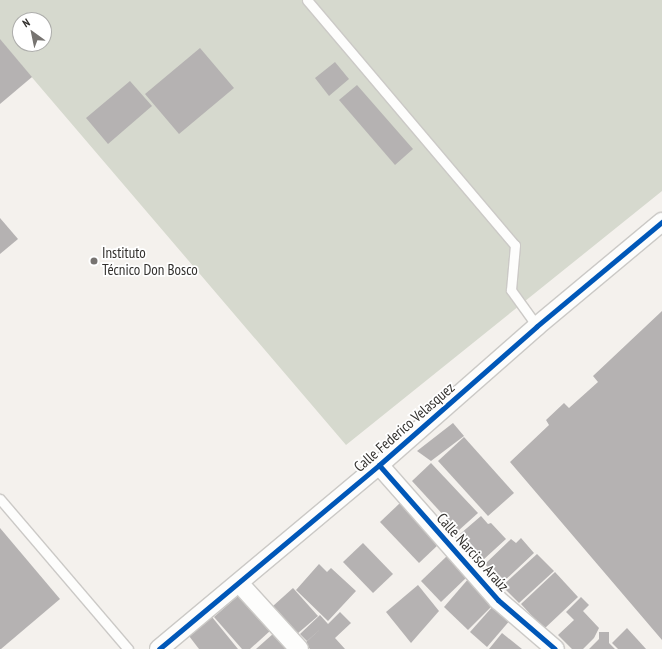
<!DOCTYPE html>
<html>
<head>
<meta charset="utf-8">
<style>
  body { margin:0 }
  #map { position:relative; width:662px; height:649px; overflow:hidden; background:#f4f1ed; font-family:"PT Sans Narrow",sans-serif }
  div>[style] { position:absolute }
  .green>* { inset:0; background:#d6d9ce }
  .building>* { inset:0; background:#b5b2b2 }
  .roads { filter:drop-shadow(1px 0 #cbc9c6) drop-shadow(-1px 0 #cbc9c6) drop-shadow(0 1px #cbc9c6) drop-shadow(0 -1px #cbc9c6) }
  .lane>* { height:9px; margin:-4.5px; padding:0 4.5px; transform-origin:4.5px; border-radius:4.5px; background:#fdfdfc }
  .street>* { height:18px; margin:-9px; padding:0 9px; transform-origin:9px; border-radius:9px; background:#fdfdfc }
  .cycleway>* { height:5px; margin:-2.5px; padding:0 2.5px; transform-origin:2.5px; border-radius:2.5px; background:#0057b8 }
  .dots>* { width:11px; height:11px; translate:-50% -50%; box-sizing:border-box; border:2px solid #fff; border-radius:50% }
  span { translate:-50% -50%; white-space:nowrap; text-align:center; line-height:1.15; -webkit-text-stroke:3.5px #fff; paint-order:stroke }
  .poi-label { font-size:15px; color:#33312e }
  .left { translate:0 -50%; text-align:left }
  .street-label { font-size:15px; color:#33312e }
  .north { position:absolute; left:12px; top:12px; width:40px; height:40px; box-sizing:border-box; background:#fff; border:1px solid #adadab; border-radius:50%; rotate:327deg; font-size:11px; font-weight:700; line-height:16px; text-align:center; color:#33312e }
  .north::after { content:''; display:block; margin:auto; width:14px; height:18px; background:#777471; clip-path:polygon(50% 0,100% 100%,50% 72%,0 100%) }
</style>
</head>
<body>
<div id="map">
  <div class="green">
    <div style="clip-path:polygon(evenodd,0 0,662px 0,662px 191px,346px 445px,0 40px,0 0,20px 20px,44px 20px,44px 44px,20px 44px,20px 20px)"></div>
  </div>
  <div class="building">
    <div style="clip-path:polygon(0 39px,32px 77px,0 104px)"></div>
    <div style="clip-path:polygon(200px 48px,234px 88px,179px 134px,145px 94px)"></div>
    <div style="clip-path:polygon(335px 62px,349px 79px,329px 96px,315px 78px)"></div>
    <div style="clip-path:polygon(130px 81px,152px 106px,108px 144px,86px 118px)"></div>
    <div style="clip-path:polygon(357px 85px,413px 149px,395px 165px,339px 100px)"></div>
    <div style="clip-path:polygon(0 218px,18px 239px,0 254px)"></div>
    <div style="clip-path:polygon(662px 311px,662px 640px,510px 462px,549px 425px,546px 420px,564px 403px,569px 408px,598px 382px,593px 376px)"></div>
    <div style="clip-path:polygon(453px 423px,464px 436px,431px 461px,417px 451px)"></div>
    <div style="clip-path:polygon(464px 437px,514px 493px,488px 516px,438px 461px)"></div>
    <div style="clip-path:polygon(431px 463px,478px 513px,458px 531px,412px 481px)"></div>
    <div style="clip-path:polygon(400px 503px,439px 544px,419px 563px,380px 522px)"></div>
    <div style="clip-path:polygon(481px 516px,488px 524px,491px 523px,506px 539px,483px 560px,460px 534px)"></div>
    <div style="clip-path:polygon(0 528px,60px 599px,1px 649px,0 649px)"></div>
    <div style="clip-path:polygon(521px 538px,534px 553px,502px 583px,485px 564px,511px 539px,516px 543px)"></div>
    <div style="clip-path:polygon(363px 543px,393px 574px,373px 593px,343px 562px)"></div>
    <div style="clip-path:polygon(537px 554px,554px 571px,519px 603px,502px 586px)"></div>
    <div style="clip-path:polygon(447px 556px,467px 577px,441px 602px,421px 581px)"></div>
    <div style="clip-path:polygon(319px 564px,327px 572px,331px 568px,356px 591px,328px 621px,296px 590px)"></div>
    <div style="clip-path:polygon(555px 572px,578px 597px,544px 629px,521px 604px)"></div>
    <div style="clip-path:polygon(469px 578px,495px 603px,468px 630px,444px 607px)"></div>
    <div style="clip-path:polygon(418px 585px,439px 611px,411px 643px,386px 612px)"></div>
    <div style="clip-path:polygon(293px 588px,318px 616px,297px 634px,273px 606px)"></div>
    <div style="clip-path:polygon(239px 595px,271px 630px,250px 649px,242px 649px,214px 617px)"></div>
    <div style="clip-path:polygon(581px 597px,589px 605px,583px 611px,599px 628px,594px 638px,583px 649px,572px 649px,558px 635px,574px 620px,566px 612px)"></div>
    <div style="clip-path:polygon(494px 605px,511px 619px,487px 647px,470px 632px)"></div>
    <div style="clip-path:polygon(340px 612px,351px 623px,335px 638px,345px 649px,310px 649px,305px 643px,324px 626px,307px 641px,300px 634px,320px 615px,328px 624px)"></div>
    <div style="clip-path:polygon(212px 617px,238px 649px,199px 649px,189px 636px)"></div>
    <div style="clip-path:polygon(627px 628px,646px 649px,618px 649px,612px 643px)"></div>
    <div style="clip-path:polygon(599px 632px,609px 632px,609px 643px,615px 649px,589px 649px,599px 639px)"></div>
    <div style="clip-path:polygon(274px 633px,288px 649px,256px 649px)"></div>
    <div style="clip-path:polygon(502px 633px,522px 649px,489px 649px)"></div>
  </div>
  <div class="roads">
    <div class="lane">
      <div style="left:307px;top:0;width:321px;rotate:49.7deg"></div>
      <div style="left:515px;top:245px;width:45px;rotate:95.1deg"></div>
      <div style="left:511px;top:290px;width:44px;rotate:54.2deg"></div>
      <div style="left:0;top:499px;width:197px;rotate:49.5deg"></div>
    </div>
    <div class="street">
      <div style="left:379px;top:465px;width:180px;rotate:48.6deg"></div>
      <div style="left:498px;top:600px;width:75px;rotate:40.7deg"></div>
      <div style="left:239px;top:583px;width:89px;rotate:47.7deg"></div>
      <div style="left:159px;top:649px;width:287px;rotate:-39.9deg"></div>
      <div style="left:379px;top:465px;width:210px;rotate:-41.3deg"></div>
      <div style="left:537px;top:326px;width:163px;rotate:-39.8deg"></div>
    </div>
  </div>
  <div class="cycleway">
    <div style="left:379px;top:465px;width:180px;rotate:48.6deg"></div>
    <div style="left:498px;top:600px;width:75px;rotate:40.7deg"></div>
    <div style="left:159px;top:649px;width:287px;rotate:-39.9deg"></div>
    <div style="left:379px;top:465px;width:210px;rotate:-41.3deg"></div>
    <div style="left:537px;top:326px;width:163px;rotate:-39.8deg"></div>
  </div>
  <div class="dots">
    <div style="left:94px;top:261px;background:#777471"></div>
  </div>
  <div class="poi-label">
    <span class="left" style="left:102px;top:261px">Instituto<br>Técnico Don Bosco</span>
  </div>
  <div class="street-label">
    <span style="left:404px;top:427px;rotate:-41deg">Calle Federico Velasquez</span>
    <span style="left:473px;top:552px;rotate:48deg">Calle Narciso Araúz</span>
  </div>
  <div class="north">N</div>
</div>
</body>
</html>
